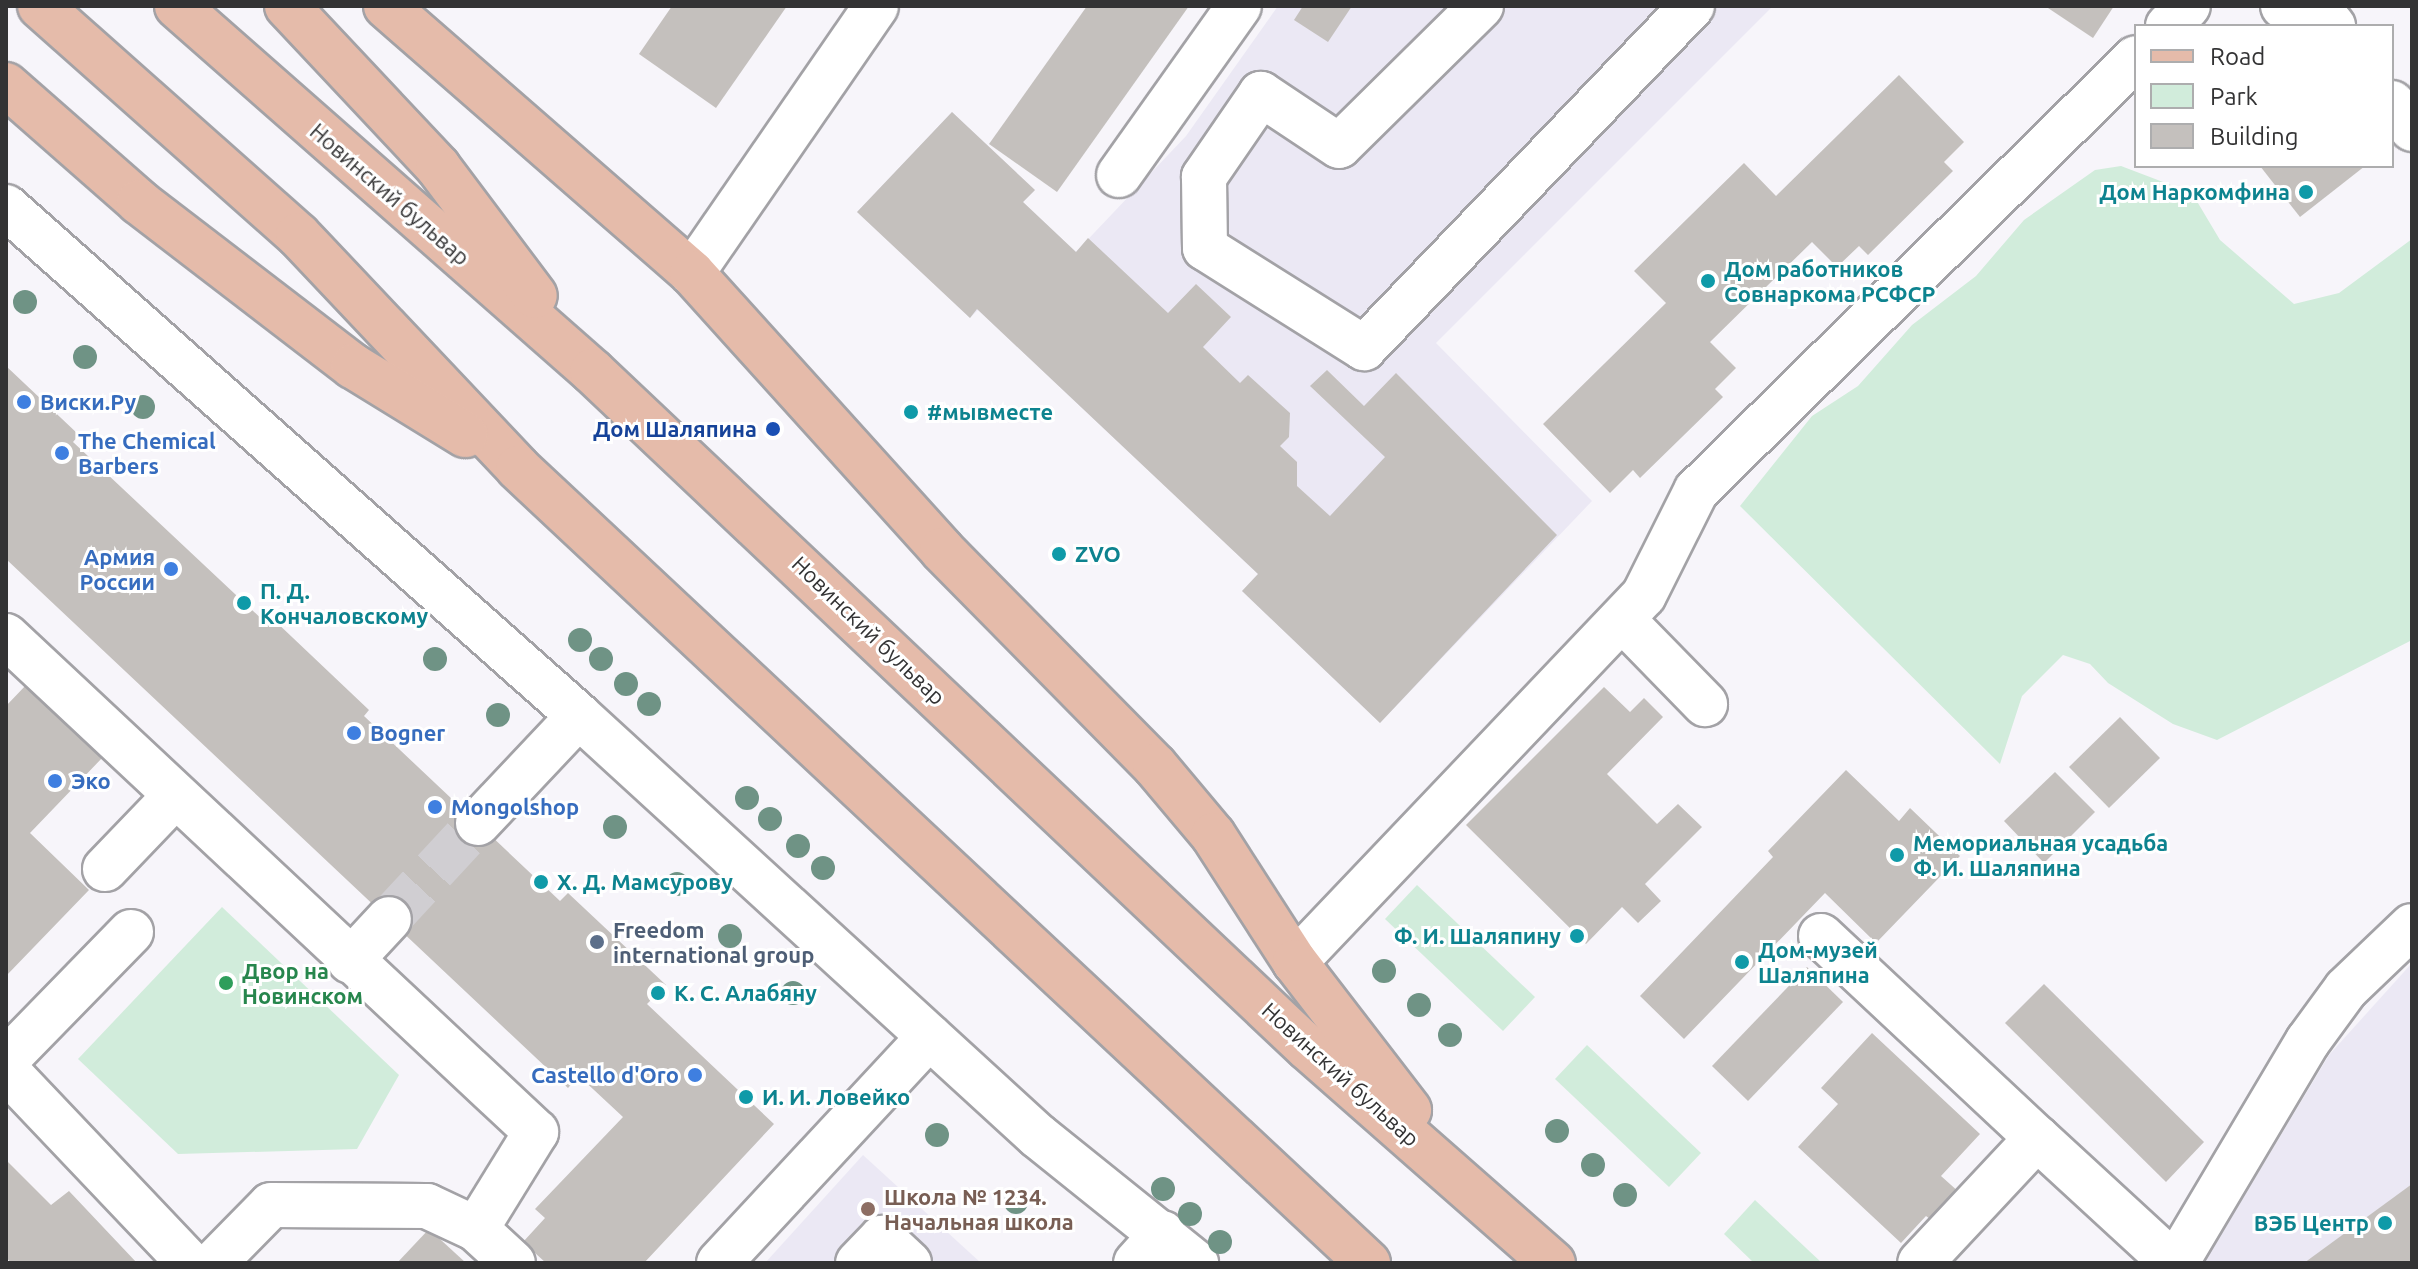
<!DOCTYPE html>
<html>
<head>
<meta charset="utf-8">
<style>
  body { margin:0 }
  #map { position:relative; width:2418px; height:1269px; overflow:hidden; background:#f7f5fa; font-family:Ubuntu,sans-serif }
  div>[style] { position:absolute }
  .built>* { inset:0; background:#ebe8f4 }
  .green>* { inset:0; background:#d1ecdb }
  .building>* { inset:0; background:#c4c0bd }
  .minor-tunnel>* { height:44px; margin-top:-22px; transform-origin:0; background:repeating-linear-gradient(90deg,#d0ced2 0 44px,transparent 0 66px) }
  .roads { filter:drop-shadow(2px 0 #a3a2a6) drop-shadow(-2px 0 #a3a2a6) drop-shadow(0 2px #a3a2a6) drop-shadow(0 -2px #a3a2a6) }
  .minor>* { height:44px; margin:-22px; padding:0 22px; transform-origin:22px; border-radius:22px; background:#fff }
  .major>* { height:44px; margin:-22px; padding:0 22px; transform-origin:22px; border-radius:22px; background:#e5bbaa }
  .trees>* { width:24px; height:24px; margin:-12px; border-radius:50%; background:#6f9385 }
  .dots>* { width:22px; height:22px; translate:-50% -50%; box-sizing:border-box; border:4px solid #fff; border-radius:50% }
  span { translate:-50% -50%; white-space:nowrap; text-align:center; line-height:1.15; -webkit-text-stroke:6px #fff; paint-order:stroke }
  .culture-label { font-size:22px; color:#0d838f; font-weight:700 }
  .right { translate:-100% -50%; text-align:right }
  .left { translate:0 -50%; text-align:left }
  .street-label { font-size:22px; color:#333334 }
  .shop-label { font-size:22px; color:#366cbe; font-weight:700 }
  .transit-label { font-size:22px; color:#164399; font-weight:700 }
  .service-label { font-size:22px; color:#4e5e75; font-weight:700 }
  .leisure-label { font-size:22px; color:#27864d; font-weight:700 }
  .education-label { font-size:22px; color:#785e54; font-weight:700 }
  .frame { position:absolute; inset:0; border:8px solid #333334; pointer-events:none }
  .legend { position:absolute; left:2134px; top:24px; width:260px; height:144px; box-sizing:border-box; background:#fff; border:2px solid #adadae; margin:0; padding:10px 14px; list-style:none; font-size:24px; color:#333334 }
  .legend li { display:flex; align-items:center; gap:16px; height:40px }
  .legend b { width:40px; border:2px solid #adadae }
</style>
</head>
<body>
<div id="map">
  <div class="built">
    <div style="clip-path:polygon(1278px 6px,1773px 6px,1436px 343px,1592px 501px,1380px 723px,1242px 591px,1258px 574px,978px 310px,970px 318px,857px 212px,952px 112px,1035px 190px,1023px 202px,1076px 252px,1186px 136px)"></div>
    <div style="clip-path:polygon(2412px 963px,2412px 1263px,2204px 1263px,2329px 1055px)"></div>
    <div style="clip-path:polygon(863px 1155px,981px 1263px,765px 1263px)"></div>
  </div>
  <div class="green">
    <div style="clip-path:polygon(2121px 166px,2192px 193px,2220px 240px,2294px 304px,2339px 293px,2412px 239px,2412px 640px,2217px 740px,2173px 724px,2108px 683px,2090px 664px,2063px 655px,2022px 696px,2000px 764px,1740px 506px,1812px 416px,1858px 386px,1912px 325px,1976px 276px,2024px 220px,2095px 170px)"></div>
    <div style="clip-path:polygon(1417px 885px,1535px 997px,1503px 1031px,1385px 919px)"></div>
    <div style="clip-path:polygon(222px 907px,399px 1075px,357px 1149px,178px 1154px,78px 1059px)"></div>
    <div style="clip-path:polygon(1587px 1045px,1701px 1153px,1669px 1187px,1555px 1079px)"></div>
    <div style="clip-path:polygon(1755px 1200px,1822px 1263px,1754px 1263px,1724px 1234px)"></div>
  </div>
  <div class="building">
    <div style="clip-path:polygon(672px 6px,787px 6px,716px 108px,639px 54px)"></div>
    <div style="clip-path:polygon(1087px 6px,1189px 6px,1057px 192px,989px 144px)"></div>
    <div style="clip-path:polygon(1303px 6px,1352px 6px,1328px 42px,1294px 20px)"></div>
    <div style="clip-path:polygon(2045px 6px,2114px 6px,2093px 38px)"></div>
    <div style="clip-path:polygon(1899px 75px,1964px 142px,1944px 162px,1953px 171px,1868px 255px,1859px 246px,1837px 267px,1812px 242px,1710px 342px,1736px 368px,1715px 389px,1723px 397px,1640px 478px,1633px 470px,1610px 493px,1543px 424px,1666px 303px,1634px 271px,1744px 163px,1776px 196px)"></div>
    <div style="clip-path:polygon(952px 112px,1035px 190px,1023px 202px,1076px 252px,1088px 238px,1168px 313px,1196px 284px,1231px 317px,1203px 347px,1240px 383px,1248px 375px,1290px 413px,1289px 437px,1280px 446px,1297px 462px,1297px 486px,1330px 516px,1385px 457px,1310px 386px,1327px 370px,1364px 406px,1396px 373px,1557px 535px,1380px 723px,1242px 591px,1258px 574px,977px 309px,970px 318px,857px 212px)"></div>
    <div style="clip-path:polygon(2260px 166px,2365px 166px,2300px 217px)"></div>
    <div style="clip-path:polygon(6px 366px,79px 435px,73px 442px,268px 625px,273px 619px,369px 710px,364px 716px,560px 901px,568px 893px,666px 985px,647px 1004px,774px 1124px,644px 1263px,546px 1263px,523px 1242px,545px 1218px,535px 1209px,623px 1117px,579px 1076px,568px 1088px,6px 559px)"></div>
    <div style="clip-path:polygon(27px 684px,103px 757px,30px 833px,89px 890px,6px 976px,6px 706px)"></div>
    <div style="clip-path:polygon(1604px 687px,1630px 712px,1644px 698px,1663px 717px,1607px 774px,1657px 824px,1678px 804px,1702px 827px,1645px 884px,1661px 901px,1638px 923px,1622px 907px,1586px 944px,1466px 825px)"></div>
    <div style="clip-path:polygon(2120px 717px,2160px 758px,2109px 808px,2069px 767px)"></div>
    <div style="clip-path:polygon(1846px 770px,1899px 821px,1910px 808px,1960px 856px,1876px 943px,1825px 893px,1684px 1039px,1640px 996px,1773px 857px,1768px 851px)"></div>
    <div style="clip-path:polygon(2055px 772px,2095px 812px,2044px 863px,2004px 821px)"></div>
    <div style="clip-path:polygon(1807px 967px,1843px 1002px,1748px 1101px,1712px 1066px)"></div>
    <div style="clip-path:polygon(2044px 984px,2204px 1142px,2166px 1182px,2005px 1023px)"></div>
    <div style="clip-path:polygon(1872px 1033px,1980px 1134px,1941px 1176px,1960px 1193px,1934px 1222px,1926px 1216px,1901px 1243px,1798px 1147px,1838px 1104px,1821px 1088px)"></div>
    <div style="clip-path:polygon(6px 1160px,51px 1205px,69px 1191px,137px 1263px,11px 1263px,6px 1257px)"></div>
    <div style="clip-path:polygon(2412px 1184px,2412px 1263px,2304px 1263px)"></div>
    <div style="clip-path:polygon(429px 1229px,466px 1263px,397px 1263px)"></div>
  </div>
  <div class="minor-tunnel">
    <div style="left:389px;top:919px;width:131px;rotate:-47.2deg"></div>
  </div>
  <div class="roads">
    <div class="minor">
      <div style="left:1481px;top:6px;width:199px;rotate:135.4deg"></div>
      <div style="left:1339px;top:146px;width:94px;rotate:-146.3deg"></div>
      <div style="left:1261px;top:94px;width:101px;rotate:124.5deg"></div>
      <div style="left:1204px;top:177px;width:71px;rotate:89.2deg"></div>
      <div style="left:1205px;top:248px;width:188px;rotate:32.2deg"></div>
      <div style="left:1364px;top:348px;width:474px;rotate:-46.2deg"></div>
      <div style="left:2283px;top:6px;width:47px;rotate:17.3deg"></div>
      <div style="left:2328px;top:20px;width:8px;rotate:50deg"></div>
      <div style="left:2168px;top:26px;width:28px;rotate:-45deg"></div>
      <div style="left:2392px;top:103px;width:33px;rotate:52deg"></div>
      <div style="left:1119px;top:175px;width:207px;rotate:-54.6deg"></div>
      <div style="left:6px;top:207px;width:766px;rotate:41.61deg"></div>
      <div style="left:579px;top:716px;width:622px;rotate:42.46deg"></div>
      <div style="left:1038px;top:1136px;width:203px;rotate:38.8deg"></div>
      <div style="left:692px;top:273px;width:324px;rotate:-55.4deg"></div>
      <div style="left:1622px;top:619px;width:119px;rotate:45.7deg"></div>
      <div style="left:6px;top:636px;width:726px;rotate:43.1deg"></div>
      <div style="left:536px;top:1132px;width:114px;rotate:121.7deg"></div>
      <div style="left:478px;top:823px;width:147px;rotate:-46.7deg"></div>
      <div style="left:105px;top:869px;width:101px;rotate:-46.2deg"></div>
      <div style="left:1821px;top:936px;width:296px;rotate:43.1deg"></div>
      <div style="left:2037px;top:1138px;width:171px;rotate:133.1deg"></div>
      <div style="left:350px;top:961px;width:57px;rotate:-47.1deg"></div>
      <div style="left:1295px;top:962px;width:506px;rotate:-46.44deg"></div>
      <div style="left:1644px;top:595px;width:116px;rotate:-63.4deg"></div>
      <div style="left:1696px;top:491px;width:617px;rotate:-44.54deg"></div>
      <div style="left:6px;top:1060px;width:179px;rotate:-45.7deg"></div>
      <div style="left:6px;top:1070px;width:266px;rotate:46.5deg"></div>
      <div style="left:2037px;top:1138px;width:185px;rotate:42.6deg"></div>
      <div style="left:214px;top:1263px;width:81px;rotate:-45.5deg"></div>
      <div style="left:271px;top:1205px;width:156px;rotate:0.4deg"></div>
      <div style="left:427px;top:1206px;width:54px;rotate:25.1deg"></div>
      <div style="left:476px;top:1229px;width:50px;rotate:42.6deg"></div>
      <div style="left:719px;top:1263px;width:309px;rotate:-47.1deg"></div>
      <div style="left:858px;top:1263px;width:35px;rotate:-46deg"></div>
      <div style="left:882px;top:1238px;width:37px;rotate:43deg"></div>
      <div style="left:1136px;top:1263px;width:40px;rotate:-48deg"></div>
      <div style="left:2176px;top:1263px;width:258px;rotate:-59.3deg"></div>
      <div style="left:2308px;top:1041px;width:64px;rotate:-53.8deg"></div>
      <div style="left:2346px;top:989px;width:91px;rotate:-43.7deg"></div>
    </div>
    <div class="major">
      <div style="left:40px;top:6px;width:345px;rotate:41.6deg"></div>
      <div style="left:298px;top:235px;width:320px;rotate:46.6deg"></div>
      <div style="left:518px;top:468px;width:1164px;rotate:43.09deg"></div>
      <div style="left:177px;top:6px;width:553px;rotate:41.33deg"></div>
      <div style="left:592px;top:371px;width:985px;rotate:43.4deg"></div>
      <div style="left:1308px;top:1048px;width:326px;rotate:41.3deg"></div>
      <div style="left:287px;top:6px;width:221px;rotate:46.8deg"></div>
      <div style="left:438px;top:167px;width:161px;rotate:53.1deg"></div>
      <div style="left:386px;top:6px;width:406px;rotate:41.1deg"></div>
      <div style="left:692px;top:273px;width:373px;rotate:47.9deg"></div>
      <div style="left:942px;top:550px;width:303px;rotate:45.4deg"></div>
      <div style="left:1155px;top:766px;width:90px;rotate:50deg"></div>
      <div style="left:1213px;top:835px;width:151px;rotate:57.2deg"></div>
      <div style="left:1295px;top:962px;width:187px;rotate:52.4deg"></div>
      <div style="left:6px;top:85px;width:177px;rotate:41.3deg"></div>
      <div style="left:139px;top:202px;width:270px;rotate:37.5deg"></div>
      <div style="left:353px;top:366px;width:132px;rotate:31.6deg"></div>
    </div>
  </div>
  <div class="trees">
    <div style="left:25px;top:302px"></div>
    <div style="left:85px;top:357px"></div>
    <div style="left:143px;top:407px"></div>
    <div style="left:580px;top:640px"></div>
    <div style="left:435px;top:659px"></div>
    <div style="left:601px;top:659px"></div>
    <div style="left:626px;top:684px"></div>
    <div style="left:649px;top:704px"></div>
    <div style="left:498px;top:715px"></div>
    <div style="left:747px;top:798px"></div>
    <div style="left:770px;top:819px"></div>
    <div style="left:615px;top:827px"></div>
    <div style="left:798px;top:846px"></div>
    <div style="left:823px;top:868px"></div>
    <div style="left:677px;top:884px"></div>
    <div style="left:730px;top:936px"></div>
    <div style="left:1384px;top:971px"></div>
    <div style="left:793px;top:993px"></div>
    <div style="left:1419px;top:1005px"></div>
    <div style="left:1450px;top:1035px"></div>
    <div style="left:1557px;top:1131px"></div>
    <div style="left:937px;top:1135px"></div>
    <div style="left:1593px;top:1165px"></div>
    <div style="left:1163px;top:1189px"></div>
    <div style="left:1625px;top:1195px"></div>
    <div style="left:1016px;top:1202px"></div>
    <div style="left:1190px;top:1214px"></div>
    <div style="left:1220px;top:1242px"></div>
  </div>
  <div class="dots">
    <div style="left:2306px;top:192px;background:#0f9aa8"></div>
    <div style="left:1708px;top:281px;background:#0f9aa8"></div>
    <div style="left:24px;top:402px;background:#3f7fe0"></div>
    <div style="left:911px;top:412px;background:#0f9aa8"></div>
    <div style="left:773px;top:429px;background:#1a4fb4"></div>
    <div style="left:62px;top:453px;background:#3f7fe0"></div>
    <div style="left:1059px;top:554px;background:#0f9aa8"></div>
    <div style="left:171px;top:569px;background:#3f7fe0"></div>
    <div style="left:244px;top:603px;background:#0f9aa8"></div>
    <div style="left:354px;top:733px;background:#3f7fe0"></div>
    <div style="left:55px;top:781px;background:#3f7fe0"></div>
    <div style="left:435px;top:807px;background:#3f7fe0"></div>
    <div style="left:1897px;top:855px;background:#0f9aa8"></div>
    <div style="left:541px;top:882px;background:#0f9aa8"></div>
    <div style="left:1577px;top:936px;background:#0f9aa8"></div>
    <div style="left:597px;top:942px;background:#5c6f8a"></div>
    <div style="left:1742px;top:962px;background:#0f9aa8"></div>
    <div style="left:226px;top:983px;background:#2e9e5b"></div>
    <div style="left:658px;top:993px;background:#0f9aa8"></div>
    <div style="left:695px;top:1075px;background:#3f7fe0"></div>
    <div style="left:746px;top:1097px;background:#0f9aa8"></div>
    <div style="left:868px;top:1209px;background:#8d6e63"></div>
    <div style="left:2385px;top:1223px;background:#0f9aa8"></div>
  </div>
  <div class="culture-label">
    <span class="right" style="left:2290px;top:192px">Дом Наркомфина</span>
    <span class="left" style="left:1724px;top:281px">Дом работников<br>Совнаркома РСФСР</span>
    <span class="left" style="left:927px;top:412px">#мывместе</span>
    <span class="left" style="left:1075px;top:554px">ZVO</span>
    <span class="left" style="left:260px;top:603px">П. Д.<br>Кончаловскому</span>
    <span class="left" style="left:1913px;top:855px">Мемориальная усадьба<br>Ф. И. Шаляпина</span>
    <span class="left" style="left:557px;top:882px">Х. Д. Мамсурову</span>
    <span class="right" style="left:1561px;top:936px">Ф. И. Шаляпину</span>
    <span class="left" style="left:1758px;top:962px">Дом-музей<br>Шаляпина</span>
    <span class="left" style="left:674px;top:993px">К. С. Алабяну</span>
    <span class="left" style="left:762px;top:1097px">И. И. Ловейко</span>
    <span class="right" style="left:2369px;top:1223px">ВЭБ Центр</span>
  </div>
  <div class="street-label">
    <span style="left:390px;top:194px;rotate:41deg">Новинский бульвар</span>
    <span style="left:869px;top:630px;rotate:44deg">Новинский бульвар</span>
    <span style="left:1341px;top:1074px;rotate:42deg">Новинский бульвар</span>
  </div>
  <div class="shop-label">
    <span class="left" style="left:40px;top:402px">Виски.Ру</span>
    <span class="left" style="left:78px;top:453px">The Chemical<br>Barbers</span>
    <span class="right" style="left:155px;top:569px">Армия<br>России</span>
    <span class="left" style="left:370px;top:733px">Bogner</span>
    <span class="left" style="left:71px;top:781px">Эко</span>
    <span class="left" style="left:451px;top:807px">Mongolshop</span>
    <span class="right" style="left:679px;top:1075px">Castello d'Oro</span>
  </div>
  <div class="transit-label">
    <span class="right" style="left:757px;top:429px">Дом Шаляпина</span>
  </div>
  <div class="service-label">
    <span class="left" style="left:613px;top:942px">Freedom<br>international group</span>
  </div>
  <div class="leisure-label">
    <span class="left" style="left:242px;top:983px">Двор на<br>Новинском</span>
  </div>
  <div class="education-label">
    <span class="left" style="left:884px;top:1209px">Школа № 1234.<br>Начальная школа</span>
  </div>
  <div class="frame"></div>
  <ul class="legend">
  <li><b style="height:10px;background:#e5bbaa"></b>Road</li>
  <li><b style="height:22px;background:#d1ecdb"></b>Park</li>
  <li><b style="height:22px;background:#c4c0bd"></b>Building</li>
  </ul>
</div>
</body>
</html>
